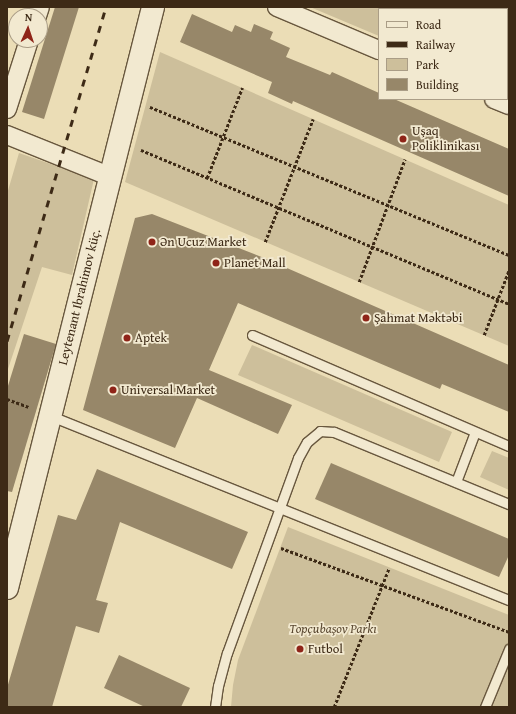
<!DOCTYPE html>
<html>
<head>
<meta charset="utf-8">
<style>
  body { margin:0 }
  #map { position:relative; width:516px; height:714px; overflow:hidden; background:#ebddb6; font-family:"Gentium Book Plus",serif }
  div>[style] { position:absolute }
  .green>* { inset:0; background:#cdbf9b }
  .building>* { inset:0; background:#978769 }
  .path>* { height:2.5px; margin-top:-1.25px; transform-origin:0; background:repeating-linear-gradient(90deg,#3d2a16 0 3px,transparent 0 5px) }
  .roads { filter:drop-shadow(1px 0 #68573e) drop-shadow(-1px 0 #68573e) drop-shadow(0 1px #68573e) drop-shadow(0 -1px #68573e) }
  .lane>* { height:9px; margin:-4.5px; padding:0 4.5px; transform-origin:4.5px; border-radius:4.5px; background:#f2e9d0 }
  .street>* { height:18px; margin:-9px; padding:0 9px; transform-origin:9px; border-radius:9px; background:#f2e9d0 }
  .secondary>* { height:22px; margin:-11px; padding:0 11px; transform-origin:11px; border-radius:11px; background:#f2e9d0 }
  .rail>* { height:3px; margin-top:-1.5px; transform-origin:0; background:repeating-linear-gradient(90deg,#3d2a16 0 7px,transparent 0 14px) }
  .dots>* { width:11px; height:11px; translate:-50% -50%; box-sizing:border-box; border:2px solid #f2e9d0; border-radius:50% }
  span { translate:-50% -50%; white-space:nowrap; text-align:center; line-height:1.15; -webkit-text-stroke:3.5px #f2e9d0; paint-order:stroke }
  .poi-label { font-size:13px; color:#3d2a16 }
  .left { translate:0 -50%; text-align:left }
  .street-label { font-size:13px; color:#3d2a16 }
  .park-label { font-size:13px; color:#5a4831; font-style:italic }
  .frame { position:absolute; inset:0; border:8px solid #3d2a16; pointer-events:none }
  .legend { position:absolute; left:378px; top:8px; width:130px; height:92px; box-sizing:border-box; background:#f2e9d0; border:1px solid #aa9d86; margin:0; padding:5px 7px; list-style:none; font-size:12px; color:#3d2a16 }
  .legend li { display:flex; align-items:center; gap:8px; height:20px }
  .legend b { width:20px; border:1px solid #aa9d86 }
  .north { position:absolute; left:8px; top:8px; width:40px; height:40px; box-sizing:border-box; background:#f2e9d0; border:1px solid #aa9d86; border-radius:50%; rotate:3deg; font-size:11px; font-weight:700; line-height:16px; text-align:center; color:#3d2a16 }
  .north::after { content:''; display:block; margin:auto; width:14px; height:18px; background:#8f2418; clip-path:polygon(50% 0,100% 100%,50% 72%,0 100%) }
</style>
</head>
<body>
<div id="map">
  <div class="green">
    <div style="clip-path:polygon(310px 7px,416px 7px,415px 9px,379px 9px,379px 36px)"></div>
    <div style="clip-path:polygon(160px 52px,509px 205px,509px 346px,125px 182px)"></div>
    <div style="clip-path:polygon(19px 153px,94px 179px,72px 275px,42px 267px,7px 372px,7px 194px)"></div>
    <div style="clip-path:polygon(252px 345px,452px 432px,439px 462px,238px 375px)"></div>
    <div style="clip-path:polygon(492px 451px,509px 458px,509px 490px,480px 477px)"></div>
    <div style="clip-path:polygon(288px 527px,509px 615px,509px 707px,231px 707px,233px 685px,238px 660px)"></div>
  </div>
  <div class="building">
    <div style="clip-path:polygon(55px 7px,79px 7px,44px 119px,22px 112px)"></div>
    <div style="clip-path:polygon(192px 14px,232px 32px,235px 25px,251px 32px,254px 24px,273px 32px,270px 39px,290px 48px,286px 57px,330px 75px,332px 72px,379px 93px,379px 99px,394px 99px,509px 149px,509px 196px,293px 101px,292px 104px,268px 93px,272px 82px,180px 42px)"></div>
    <div style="clip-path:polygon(152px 214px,264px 258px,509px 365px,509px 412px,442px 384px,440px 389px,238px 303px,209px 370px,292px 405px,278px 434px,197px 398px,175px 448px,83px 410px,135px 218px)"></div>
    <div style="clip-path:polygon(24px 334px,56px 344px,12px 492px,7px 491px,7px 389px)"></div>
    <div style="clip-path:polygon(331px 463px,509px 539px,509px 555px,499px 577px,315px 499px)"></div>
    <div style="clip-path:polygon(97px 469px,248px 532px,232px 569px,120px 522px,96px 600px,108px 603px,99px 633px,76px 626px,52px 707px,7px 707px,7px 688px,58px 515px,76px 520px)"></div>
    <div style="clip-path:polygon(119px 655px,190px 688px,181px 707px,145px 707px,104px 688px)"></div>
  </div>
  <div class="path">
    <div style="left:150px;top:107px;width:388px;rotate:22.4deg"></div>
    <div style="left:141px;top:150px;width:399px;rotate:22.7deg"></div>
    <div style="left:207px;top:178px;width:97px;rotate:-68.7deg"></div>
    <div style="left:265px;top:242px;width:132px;rotate:-68.7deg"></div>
    <div style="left:359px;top:282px;width:131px;rotate:-69.5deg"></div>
    <div style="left:484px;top:335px;width:70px;rotate:-69deg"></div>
    <div style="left:7px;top:399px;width:23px;rotate:20deg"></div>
    <div style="left:281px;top:548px;width:243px;rotate:20.2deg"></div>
    <div style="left:334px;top:707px;width:149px;rotate:-68.4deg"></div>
  </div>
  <div class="roads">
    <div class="lane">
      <div style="left:444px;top:9px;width:2px;rotate:-63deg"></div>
      <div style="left:252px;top:335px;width:280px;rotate:23.4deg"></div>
      <div style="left:51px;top:416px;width:494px;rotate:21.9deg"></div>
      <div style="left:456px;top:482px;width:53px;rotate:-69.2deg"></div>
      <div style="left:215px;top:707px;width:21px;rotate:-82deg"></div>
      <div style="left:218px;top:686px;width:34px;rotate:-75deg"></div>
      <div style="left:227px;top:653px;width:208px;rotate:-70deg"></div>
      <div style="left:298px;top:458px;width:18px;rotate:-61deg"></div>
      <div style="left:307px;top:442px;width:17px;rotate:-40deg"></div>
      <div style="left:320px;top:431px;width:14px;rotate:4deg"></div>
      <div style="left:334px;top:432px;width:189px;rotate:22.4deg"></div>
      <div style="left:485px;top:707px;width:63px;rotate:-67.5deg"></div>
    </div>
    <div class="street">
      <div style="left:277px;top:7px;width:111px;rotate:22.9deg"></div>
      <div style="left:37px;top:16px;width:9px;rotate:-72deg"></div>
      <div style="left:494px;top:99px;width:16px;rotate:22deg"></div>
      <div style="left:7px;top:109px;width:72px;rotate:-72.3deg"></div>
      <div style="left:7px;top:135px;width:112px;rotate:22deg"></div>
    </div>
    <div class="secondary">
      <div style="left:7px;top:588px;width:599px;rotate:-75.89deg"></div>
    </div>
  </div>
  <div class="rail">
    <div style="left:7px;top:341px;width:348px;rotate:-73.5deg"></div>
  </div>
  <div class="dots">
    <div style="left:403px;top:139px;background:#8f2418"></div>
    <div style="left:152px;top:242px;background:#8f2418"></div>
    <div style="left:216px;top:263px;background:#8f2418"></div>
    <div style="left:366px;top:318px;background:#8f2418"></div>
    <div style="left:127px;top:338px;background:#8f2418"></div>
    <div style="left:113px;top:390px;background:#8f2418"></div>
    <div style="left:300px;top:649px;background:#8f2418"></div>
  </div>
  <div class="poi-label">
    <span class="left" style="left:412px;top:139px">Uşaq<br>Poliklinikası</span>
    <span class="left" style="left:160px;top:242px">Ən Ucuz Market</span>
    <span class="left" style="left:224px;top:263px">Planet Mall</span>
    <span class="left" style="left:374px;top:318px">Şahmat Məktəbi</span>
    <span class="left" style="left:135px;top:338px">Aptek</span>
    <span class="left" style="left:121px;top:390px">Universal Market</span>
    <span class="left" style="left:308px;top:649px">Futbol</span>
  </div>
  <div class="street-label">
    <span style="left:80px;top:297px;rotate:-76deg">Leytenant Ibrahimov küç.</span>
  </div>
  <div class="park-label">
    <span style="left:333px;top:629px">Topçubaşov Parkı</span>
  </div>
  <div class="frame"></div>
  <ul class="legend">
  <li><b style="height:5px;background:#f2e9d0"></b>Road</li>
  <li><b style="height:5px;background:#3d2a16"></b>Railway</li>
  <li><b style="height:11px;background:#cdbf9b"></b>Park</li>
  <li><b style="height:11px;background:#978769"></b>Building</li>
  </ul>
  <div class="north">N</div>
</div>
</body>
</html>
